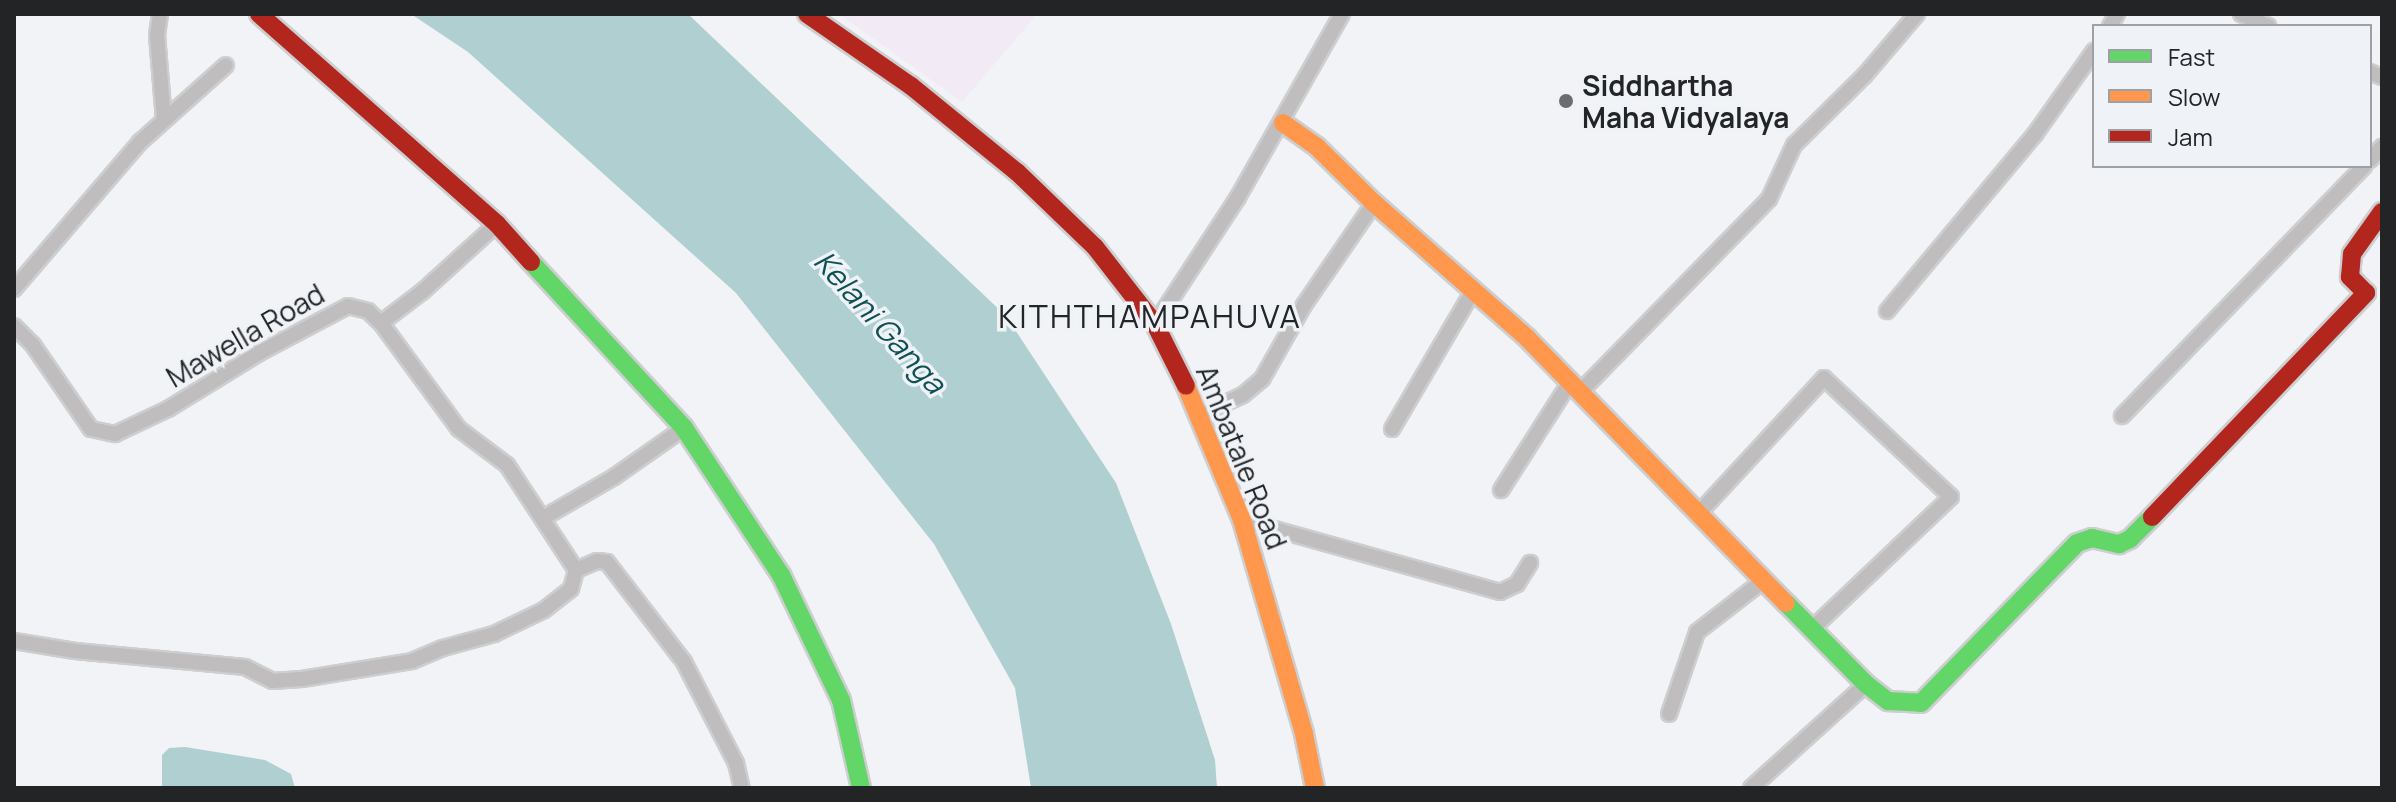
<!DOCTYPE html>
<html>
<head>
<meta charset="utf-8">
<style>
  body { margin:0 }
  #map { position:relative; width:2396px; height:802px; overflow:hidden; background:#f1f3f6; font-family:Manrope,sans-serif }
  div>[style] { position:absolute }
  .industrial>* { inset:0; background:#f2eaf5 }
  .water>* { inset:0; background:#afcfd0 }
  .roads { filter:drop-shadow(2px 0 #cdced0) drop-shadow(-2px 0 #cdced0) drop-shadow(0 2px #cdced0) drop-shadow(0 -2px #cdced0) }
  .street>* { height:14px; margin:-7px; padding:0 7px; transform-origin:7px; border-radius:7px; background:#bfbdbe }
  .fast>* { height:18px; margin:-9px; padding:0 9px; transform-origin:9px; border-radius:9px; background:#63d668 }
  .slow>* { height:18px; margin:-9px; padding:0 9px; transform-origin:9px; border-radius:9px; background:#ff974d }
  .jam>* { height:18px; margin:-9px; padding:0 9px; transform-origin:9px; border-radius:9px; background:#b3261e }
  .dots>* { width:22px; height:22px; translate:-50% -50%; box-sizing:border-box; border:4px solid #eff3f8; border-radius:50% }
  span { translate:-50% -50%; white-space:nowrap; text-align:center; line-height:1.15; -webkit-text-stroke:7px #eff3f8; paint-order:stroke }
  .poi-label { font-size:28px; color:#232426; font-weight:700 }
  .left { translate:0 -50%; text-align:left }
  .street-label { font-size:28px; color:#232426 }
  .water-label { font-size:30px; color:#0f5152; font-style:italic }
  .quarter-label { font-size:32px; color:#232426; letter-spacing:2px }
  .frame { position:absolute; inset:0; border:16px solid #232426; pointer-events:none }
  .legend { position:absolute; left:2092px; top:24px; width:280px; height:144px; box-sizing:border-box; background:#eff3f8; border:2px solid #9da0a4; margin:0; padding:10px 14px; list-style:none; font-size:24px; color:#232426 }
  .legend li { display:flex; align-items:center; gap:16px; height:40px }
  .legend b { width:40px; border:2px solid #9da0a4 }
</style>
</head>
<body>
<div id="map">
  <div class="industrial">
    <div style="clip-path:polygon(839px 14px,1037px 14px,962px 102px)"></div>
  </div>
  <div class="water">
    <div style="clip-path:polygon(411px 14px,688px 14px,1006px 316px,1116px 483px,1171px 624px,1215px 760px,1217px 788px,1031px 788px,1015px 688px,934px 544px,736px 293px,468px 52px)"></div>
    <div style="clip-path:polygon(185px 747px,265px 760px,291px 774px,295px 788px,162px 788px,162px 755px,169px 748px)"></div>
  </div>
  <div class="roads">
    <div class="street">
      <div style="left:160px;top:14px;width:21px;rotate:98deg"></div>
      <div style="left:157px;top:35px;width:85px;rotate:85.3deg"></div>
      <div style="left:2241px;top:14px;width:30px;rotate:24deg"></div>
      <div style="left:2110px;top:26px;width:14px;rotate:-60deg"></div>
      <div style="left:2370px;top:72px;width:13px;rotate:23deg"></div>
      <div style="left:2370px;top:160px;width:18px;rotate:-47deg"></div>
      <div style="left:14px;top:289px;width:194px;rotate:-49.4deg"></div>
      <div style="left:140px;top:142px;width:115px;rotate:-41.8deg"></div>
      <div style="left:1887px;top:311px;width:231px;rotate:-50.1deg"></div>
      <div style="left:2035px;top:134px;width:102px;rotate:-54.6deg"></div>
      <div style="left:381px;top:323px;width:53px;rotate:-37.3deg"></div>
      <div style="left:423px;top:291px;width:100px;rotate:-42.2deg"></div>
      <div style="left:1155px;top:324px;width:152px;rotate:-56.8deg"></div>
      <div style="left:1238px;top:197px;width:210px;rotate:-60.4deg"></div>
      <div style="left:14px;top:326px;width:27px;rotate:45deg"></div>
      <div style="left:33px;top:345px;width:102px;rotate:55.4deg"></div>
      <div style="left:91px;top:429px;width:25px;rotate:12deg"></div>
      <div style="left:115px;top:434px;width:59px;rotate:-25.3deg"></div>
      <div style="left:168px;top:409px;width:107px;rotate:-31.6deg"></div>
      <div style="left:259px;top:353px;width:101px;rotate:-27.8deg"></div>
      <div style="left:348px;top:306px;width:21px;rotate:14deg"></div>
      <div style="left:368px;top:311px;width:18px;rotate:43deg"></div>
      <div style="left:381px;top:323px;width:132px;rotate:53.7deg"></div>
      <div style="left:459px;top:429px;width:60px;rotate:36.9deg"></div>
      <div style="left:507px;top:465px;width:126px;rotate:56.7deg"></div>
      <div style="left:1580px;top:392px;width:270px;rotate:-45.6deg"></div>
      <div style="left:1769px;top:199px;width:60px;rotate:-65.2deg"></div>
      <div style="left:1794px;top:145px;width:100px;rotate:-44.6deg"></div>
      <div style="left:1865px;top:75px;width:80px;rotate:-49.6deg"></div>
      <div style="left:1200px;top:415px;width:47px;rotate:-24.9deg"></div>
      <div style="left:1243px;top:395px;width:25px;rotate:-40deg"></div>
      <div style="left:1262px;top:379px;width:85px;rotate:-60.4deg"></div>
      <div style="left:1304px;top:305px;width:124px;rotate:-55.5deg"></div>
      <div style="left:2122px;top:416px;width:348px;rotate:-45.9deg"></div>
      <div style="left:1392px;top:429px;width:160px;rotate:-59.6deg"></div>
      <div style="left:1501px;top:490px;width:128px;rotate:-57.4deg"></div>
      <div style="left:1699px;top:513px;width:184px;rotate:-47.2deg"></div>
      <div style="left:1824px;top:378px;width:174px;rotate:43.1deg"></div>
      <div style="left:1951px;top:497px;width:192px;rotate:136.5deg"></div>
      <div style="left:543px;top:518px;width:82px;rotate:-30deg"></div>
      <div style="left:614px;top:477px;width:85px;rotate:-35deg"></div>
      <div style="left:1242px;top:520px;width:268px;rotate:15.6deg"></div>
      <div style="left:1500px;top:592px;width:19px;rotate:-25deg"></div>
      <div style="left:1517px;top:584px;width:25px;rotate:-58deg"></div>
      <div style="left:14px;top:641px;width:62px;rotate:9.3deg"></div>
      <div style="left:75px;top:651px;width:171px;rotate:5.4deg"></div>
      <div style="left:245px;top:667px;width:31px;rotate:27deg"></div>
      <div style="left:273px;top:681px;width:29px;rotate:-4deg"></div>
      <div style="left:302px;top:679px;width:111px;rotate:-9.3deg"></div>
      <div style="left:412px;top:661px;width:34px;rotate:-23deg"></div>
      <div style="left:443px;top:648px;width:53px;rotate:-15.4deg"></div>
      <div style="left:494px;top:634px;width:55px;rotate:-25.6deg"></div>
      <div style="left:544px;top:610px;width:34px;rotate:-38deg"></div>
      <div style="left:571px;top:589px;width:20px;rotate:-75deg"></div>
      <div style="left:576px;top:570px;width:23px;rotate:-23deg"></div>
      <div style="left:597px;top:561px;width:10px;rotate:6deg"></div>
      <div style="left:607px;top:562px;width:126px;rotate:52.4deg"></div>
      <div style="left:684px;top:662px;width:114px;rotate:62.8deg"></div>
      <div style="left:736px;top:763px;width:26px;rotate:77deg"></div>
      <div style="left:1669px;top:714px;width:87px;rotate:-71.1deg"></div>
      <div style="left:1697px;top:632px;width:85px;rotate:-37.8deg"></div>
      <div style="left:1751px;top:788px;width:155px;rotate:-42.1deg"></div>
    </div>
    <div class="fast">
      <div style="left:531px;top:262px;width:226px;rotate:47.3deg"></div>
      <div style="left:684px;top:428px;width:176px;rotate:56.6deg"></div>
      <div style="left:781px;top:575px;width:139px;rotate:64.4deg"></div>
      <div style="left:841px;top:700px;width:90px;rotate:77.2deg"></div>
      <div style="left:1786px;top:603px;width:114px;rotate:45.4deg"></div>
      <div style="left:1866px;top:684px;width:28px;rotate:38deg"></div>
      <div style="left:1888px;top:701px;width:33px;rotate:3deg"></div>
      <div style="left:1921px;top:703px;width:223px;rotate:-45.7deg"></div>
      <div style="left:2077px;top:543px;width:16px;rotate:-18deg"></div>
      <div style="left:2092px;top:538px;width:28px;rotate:13deg"></div>
      <div style="left:2119px;top:544px;width:12px;rotate:-24deg"></div>
      <div style="left:2130px;top:539px;width:31px;rotate:-45deg"></div>
    </div>
    <div class="slow">
      <div style="left:1283px;top:123px;width:42px;rotate:35.2deg"></div>
      <div style="left:1317px;top:147px;width:80px;rotate:44.5deg"></div>
      <div style="left:1374px;top:203px;width:205px;rotate:41.4deg"></div>
      <div style="left:1528px;top:339px;width:369px;rotate:45.7deg"></div>
      <div style="left:1186px;top:386px;width:145px;rotate:67.3deg"></div>
      <div style="left:1242px;top:520px;width:223px;rotate:73.8deg"></div>
      <div style="left:1304px;top:734px;width:55px;rotate:78.5deg"></div>
    </div>
    <div class="jam">
      <div style="left:259px;top:14px;width:317px;rotate:41.4deg"></div>
      <div style="left:497px;top:224px;width:51px;rotate:48.2deg"></div>
      <div style="left:807px;top:14px;width:126px;rotate:34.7deg"></div>
      <div style="left:911px;top:86px;width:136px;rotate:39.1deg"></div>
      <div style="left:1017px;top:172px;width:108px;rotate:43.9deg"></div>
      <div style="left:1095px;top:247px;width:98px;rotate:52.1deg"></div>
      <div style="left:1155px;top:324px;width:69px;rotate:63.4deg"></div>
      <div style="left:2152px;top:517px;width:310px;rotate:-46.3deg"></div>
      <div style="left:2366px;top:293px;width:23px;rotate:-135deg"></div>
      <div style="left:2350px;top:277px;width:23px;rotate:-85deg"></div>
      <div style="left:2352px;top:254px;width:52px;rotate:-54.5deg"></div>
    </div>
  </div>
  <div class="dots">
    <div style="left:1566px;top:101px;background:#6b6c6f"></div>
  </div>
  <div class="poi-label">
    <span class="left" style="left:1582px;top:101px">Siddhartha<br>Maha Vidyalaya</span>
  </div>
  <div class="street-label">
    <span style="left:245px;top:335px;rotate:-30deg">Mawella Road</span>
    <span style="left:1242px;top:457px;rotate:68deg">Ambatale Road</span>
  </div>
  <div class="water-label">
    <span style="left:880px;top:322px;rotate:48deg">Kelani Ganga</span>
  </div>
  <div class="quarter-label">
    <span style="left:1150px;top:316px">KITHTHAMPAHUVA</span>
  </div>
  <div class="frame"></div>
  <ul class="legend">
  <li><b style="height:10px;background:#63d668"></b>Fast</li>
  <li><b style="height:10px;background:#ff974d"></b>Slow</li>
  <li><b style="height:10px;background:#b3261e"></b>Jam</li>
  </ul>
</div>
</body>
</html>
